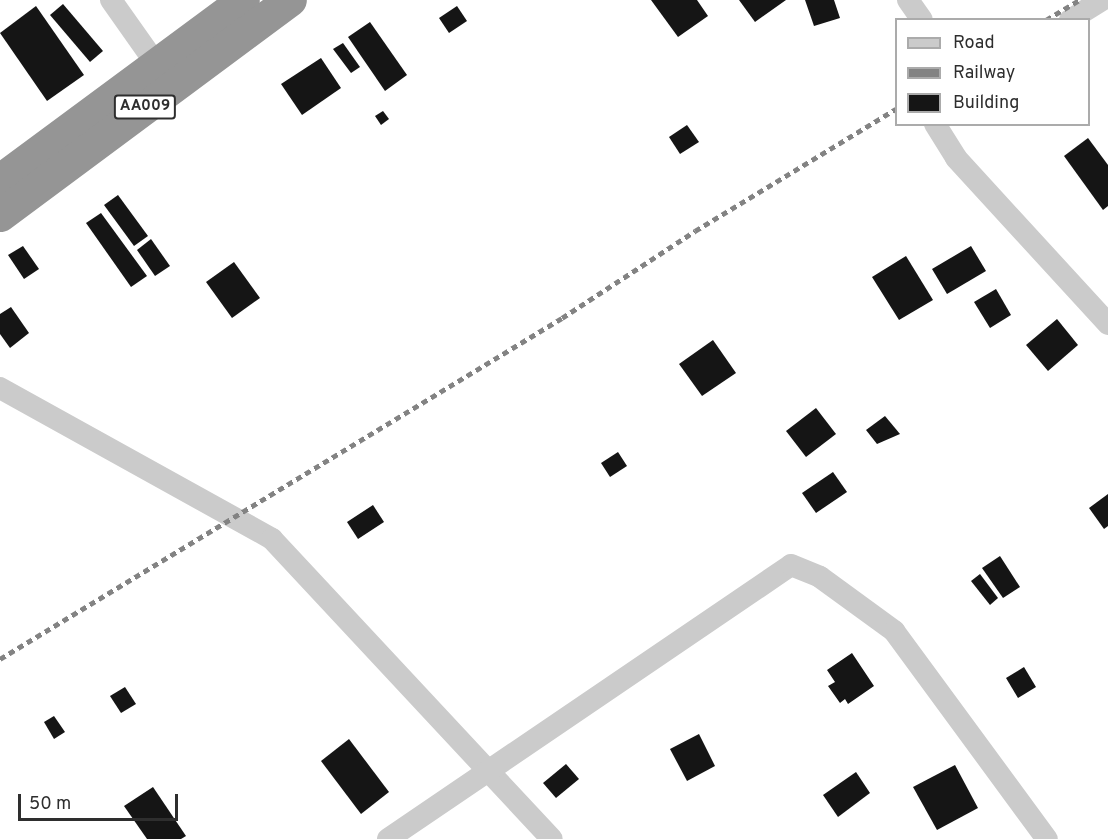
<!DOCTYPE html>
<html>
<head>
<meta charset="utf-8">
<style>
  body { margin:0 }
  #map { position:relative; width:1108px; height:839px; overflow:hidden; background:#fff; font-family:Overpass,sans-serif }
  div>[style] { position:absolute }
  .building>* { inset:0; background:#151515 }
  .street>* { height:22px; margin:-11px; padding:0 11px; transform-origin:11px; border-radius:11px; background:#cbcbcb }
  .highway>* { height:33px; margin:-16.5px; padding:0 16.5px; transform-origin:16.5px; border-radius:16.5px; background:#959595 }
  .rail>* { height:4.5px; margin-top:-2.25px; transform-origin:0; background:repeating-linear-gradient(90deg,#838383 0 6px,transparent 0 10.5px) }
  span { translate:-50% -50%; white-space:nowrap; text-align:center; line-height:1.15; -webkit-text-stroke:6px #fff; paint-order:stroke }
  .shield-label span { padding:2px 4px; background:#fff; border:2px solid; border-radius:4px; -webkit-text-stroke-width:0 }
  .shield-label { font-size:15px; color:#2e2e2e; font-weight:700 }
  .legend { position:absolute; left:895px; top:18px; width:195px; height:108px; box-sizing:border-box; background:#fff; border:2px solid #ababab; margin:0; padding:8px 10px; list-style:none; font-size:18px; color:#2e2e2e }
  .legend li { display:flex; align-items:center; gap:12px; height:30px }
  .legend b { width:30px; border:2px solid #ababab }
  .scale { position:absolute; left:18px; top:794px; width:160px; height:27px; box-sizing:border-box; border:3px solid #2e2e2e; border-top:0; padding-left:8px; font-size:18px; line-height:21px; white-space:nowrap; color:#2e2e2e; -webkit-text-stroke:4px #fff; paint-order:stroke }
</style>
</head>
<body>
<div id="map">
  <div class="building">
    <div style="clip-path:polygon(651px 0,697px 0,708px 16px,678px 37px)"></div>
    <div style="clip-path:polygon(739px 0,786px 0,755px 22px)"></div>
    <div style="clip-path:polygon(805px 0,834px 0,840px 18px,814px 26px)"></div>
    <div style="clip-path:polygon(63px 4px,103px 51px,90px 62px,50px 15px)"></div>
    <div style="clip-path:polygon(36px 6px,84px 75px,47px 101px,0 33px)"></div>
    <div style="clip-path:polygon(457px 6px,467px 21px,449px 33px,439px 18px)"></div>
    <div style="clip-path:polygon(370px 22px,407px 75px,385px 91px,348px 37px)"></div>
    <div style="clip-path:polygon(343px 43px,360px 67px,351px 73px,333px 49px)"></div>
    <div style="clip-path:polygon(321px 58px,341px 88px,302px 115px,281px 84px)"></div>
    <div style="clip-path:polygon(383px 111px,389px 119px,381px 125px,375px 116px)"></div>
    <div style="clip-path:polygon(687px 125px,699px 142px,680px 154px,669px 137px)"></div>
    <div style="clip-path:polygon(1088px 138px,1108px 165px,1108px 206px,1103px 210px,1064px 156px)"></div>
    <div style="clip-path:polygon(118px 195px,148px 236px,134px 246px,104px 205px)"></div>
    <div style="clip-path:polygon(101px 213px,147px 276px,131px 287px,86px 223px)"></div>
    <div style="clip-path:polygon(151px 239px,170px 266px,155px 276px,137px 250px)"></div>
    <div style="clip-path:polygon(23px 246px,39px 269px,24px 279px,8px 255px)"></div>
    <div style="clip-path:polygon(971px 246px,986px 271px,947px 294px,932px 269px)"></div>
    <div style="clip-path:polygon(906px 256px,933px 300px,899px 320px,872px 277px)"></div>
    <div style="clip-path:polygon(234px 262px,260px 298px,232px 318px,206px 282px)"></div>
    <div style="clip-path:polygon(996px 289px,1011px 315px,990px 328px,974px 302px)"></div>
    <div style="clip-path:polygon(11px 307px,29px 333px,10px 348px,0 334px,0 314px)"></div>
    <div style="clip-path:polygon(1057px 319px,1078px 345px,1048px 371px,1026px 345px)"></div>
    <div style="clip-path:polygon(713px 340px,736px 373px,702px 396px,679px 364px)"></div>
    <div style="clip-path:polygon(816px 408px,836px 434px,806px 457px,786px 431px)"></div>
    <div style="clip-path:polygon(885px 416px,900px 434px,877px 444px,866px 430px)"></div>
    <div style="clip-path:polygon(618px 452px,627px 466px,610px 477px,601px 463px)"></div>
    <div style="clip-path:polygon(833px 472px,847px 492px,816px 513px,802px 493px)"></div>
    <div style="clip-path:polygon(1108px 494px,1108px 526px,1104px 529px,1089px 508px)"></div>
    <div style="clip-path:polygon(373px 505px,384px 522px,358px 539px,347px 522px)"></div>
    <div style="clip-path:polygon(1000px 556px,1020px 587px,1003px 598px,982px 568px)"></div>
    <div style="clip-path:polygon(980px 574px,998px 598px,990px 605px,971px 581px)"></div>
    <div style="clip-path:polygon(852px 653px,874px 686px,848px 704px,845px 699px,840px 703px,828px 686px,835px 682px,827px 670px)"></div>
    <div style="clip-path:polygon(1024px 667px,1036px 687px,1018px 698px,1006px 678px)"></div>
    <div style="clip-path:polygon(125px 687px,136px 704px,121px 713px,110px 696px)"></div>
    <div style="clip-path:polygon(54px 716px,65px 732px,54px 739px,44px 722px)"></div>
    <div style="clip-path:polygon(699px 734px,715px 766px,687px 781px,670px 749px)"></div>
    <div style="clip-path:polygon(349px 739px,389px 792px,361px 814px,321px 761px)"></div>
    <div style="clip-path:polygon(566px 764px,579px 779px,556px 798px,543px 783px)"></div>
    <div style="clip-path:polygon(955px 765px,978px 808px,937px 830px,913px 787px)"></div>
    <div style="clip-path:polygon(856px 772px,870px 793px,838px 817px,823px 795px)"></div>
    <div style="clip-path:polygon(153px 787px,186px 836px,181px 839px,147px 839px,124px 806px)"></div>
  </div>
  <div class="street">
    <div style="left:111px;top:0;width:92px;rotate:54.8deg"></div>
    <div style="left:908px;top:0;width:24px;rotate:55deg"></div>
    <div style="left:1070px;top:20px;width:38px;rotate:-32deg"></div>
    <div style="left:935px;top:124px;width:40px;rotate:58deg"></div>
    <div style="left:956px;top:158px;width:225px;rotate:47.5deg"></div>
    <div style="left:0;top:388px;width:311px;rotate:29deg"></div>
    <div style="left:272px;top:539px;width:410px;rotate:47deg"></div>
    <div style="left:388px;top:839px;width:487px;rotate:-34.2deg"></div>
    <div style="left:791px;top:565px;width:31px;rotate:22deg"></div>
    <div style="left:820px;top:577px;width:92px;rotate:36.1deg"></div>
    <div style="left:894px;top:631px;width:258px;rotate:53.7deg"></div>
  </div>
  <div class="highway">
    <div style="left:0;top:180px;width:302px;rotate:-36.5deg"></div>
    <div style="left:0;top:215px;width:361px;rotate:-36.6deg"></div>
  </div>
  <div class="rail">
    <div style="left:1046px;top:20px;width:39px;rotate:-31deg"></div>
    <div style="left:0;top:659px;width:657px;rotate:-31.25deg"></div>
    <div style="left:562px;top:318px;width:159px;rotate:-33.2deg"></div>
    <div style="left:695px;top:231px;width:235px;rotate:-31.3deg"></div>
  </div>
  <div class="shield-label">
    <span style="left:145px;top:107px">AA009</span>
  </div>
  <ul class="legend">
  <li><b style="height:8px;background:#cbcbcb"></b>Road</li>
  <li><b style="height:8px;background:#838383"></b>Railway</li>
  <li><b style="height:16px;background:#151515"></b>Building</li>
  </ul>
  <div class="scale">50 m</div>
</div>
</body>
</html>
